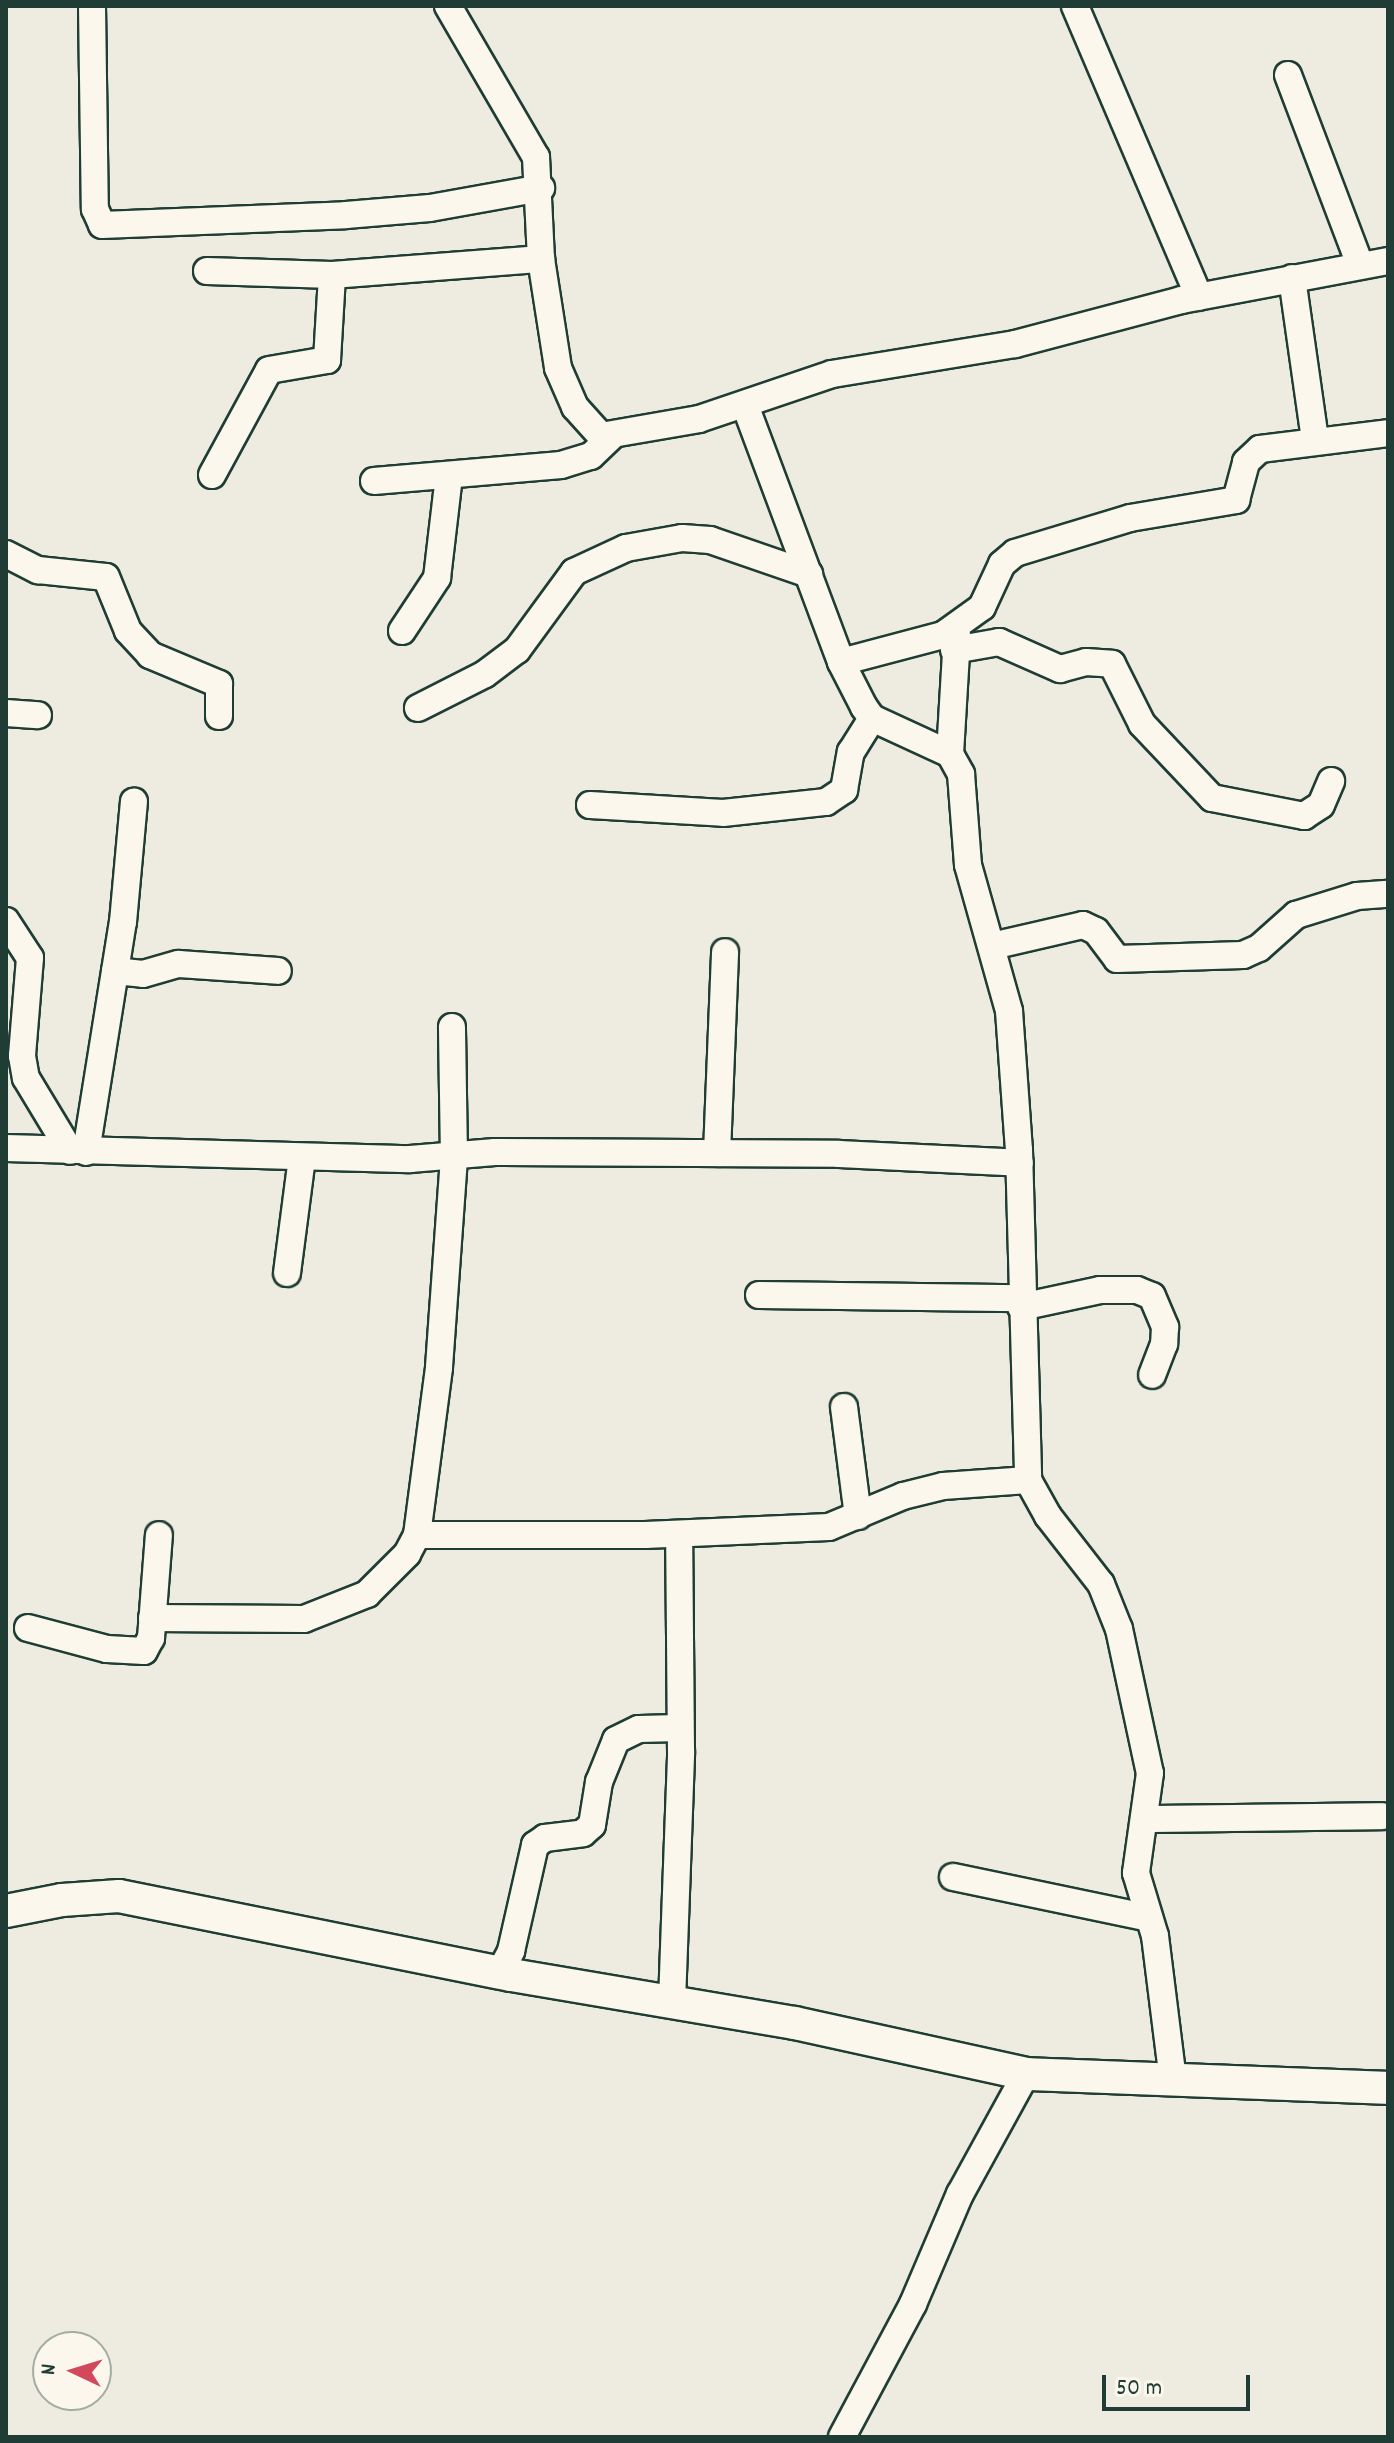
<!DOCTYPE html>
<html>
<head>
<meta charset="utf-8">
<style>
  body { margin:0 }
  #map { position:relative; width:1394px; height:2443px; overflow:hidden; background:#eeece1; font-family:Dekko,sans-serif }
  div>[style] { position:absolute }
  .roads { filter:drop-shadow(2px 0 #1f3d34) drop-shadow(-2px 0 #1f3d34) drop-shadow(0 2px #1f3d34) drop-shadow(0 -2px #1f3d34) }
  .minor>* { height:26px; margin:-13px; padding:0 13px; transform-origin:13px; border-radius:13px; background:#fbf7ec }
  .major>* { height:32px; margin:-16px; padding:0 16px; transform-origin:16px; border-radius:16px; background:#fbf7ec }
  span { translate:-50% -50%; white-space:nowrap; text-align:center; line-height:1.15; -webkit-text-stroke:6px #fbf7ec; paint-order:stroke }
  .frame { position:absolute; inset:0; border:8px solid #1f3d34; pointer-events:none }
  .north { position:absolute; left:32px; top:2331px; width:80px; height:80px; box-sizing:border-box; background:#fbf7ec; border:2px solid #a3ada2; border-radius:50%; rotate:274deg; font-size:22px; font-weight:700; line-height:32px; text-align:center; color:#1f3d34 }
  .north::after { content:''; display:block; margin:auto; width:28px; height:36px; background:#d1495b; clip-path:polygon(50% 0,100% 100%,50% 72%,0 100%) }
  .scale { position:absolute; left:1102px; top:2375px; width:148px; height:36px; box-sizing:border-box; border:4px solid #1f3d34; border-top:0; padding-left:10px; font-size:24px; line-height:28px; white-space:nowrap; color:#1f3d34; -webkit-text-stroke:6px #fbf7ec; paint-order:stroke }
</style>
</head>
<body>
<div id="map">
  <div class="roads">
    <div class="minor">
      <div style="left:92px;top:6px;width:203px;rotate:89.2deg"></div>
      <div style="left:95px;top:209px;width:17px;rotate:66deg"></div>
      <div style="left:102px;top:225px;width:244px;rotate:-2.3deg"></div>
      <div style="left:346px;top:215px;width:84px;rotate:-4.8deg"></div>
      <div style="left:430px;top:208px;width:113px;rotate:-10.2deg"></div>
      <div style="left:448px;top:6px;width:175px;rotate:59.8deg"></div>
      <div style="left:536px;top:157px;width:102px;rotate:87.2deg"></div>
      <div style="left:541px;top:259px;width:110px;rotate:81.1deg"></div>
      <div style="left:558px;top:368px;width:43px;rotate:66.4deg"></div>
      <div style="left:575px;top:407px;width:39px;rotate:48deg"></div>
      <div style="left:601px;top:436px;width:99px;rotate:-9.8deg"></div>
      <div style="left:699px;top:419px;width:140px;rotate:-18.7deg"></div>
      <div style="left:832px;top:374px;width:185px;rotate:-9.3deg"></div>
      <div style="left:1015px;top:344px;width:172px;rotate:-14.8deg"></div>
      <div style="left:1181px;top:300px;width:211px;rotate:-10.7deg"></div>
      <div style="left:1075px;top:6px;width:316px;rotate:66.9deg"></div>
      <div style="left:1288px;top:75px;width:203px;rotate:69.2deg"></div>
      <div style="left:207px;top:271px;width:125px;rotate:1.8deg"></div>
      <div style="left:332px;top:275px;width:210px;rotate:-4.4deg"></div>
      <div style="left:1292px;top:278px;width:164px;rotate:81.9deg"></div>
      <div style="left:745px;top:405px;width:274px;rotate:69.5deg"></div>
      <div style="left:841px;top:662px;width:51px;rotate:62.9deg"></div>
      <div style="left:864px;top:707px;width:14px;rotate:54deg"></div>
      <div style="left:872px;top:718px;width:86px;rotate:24.8deg"></div>
      <div style="left:950px;top:754px;width:23px;rotate:61deg"></div>
      <div style="left:961px;top:774px;width:91px;rotate:85.6deg"></div>
      <div style="left:968px;top:865px;width:152px;rotate:74.3deg"></div>
      <div style="left:1009px;top:1011px;width:139px;rotate:85.9deg"></div>
      <div style="left:1019px;top:1150px;width:330px;rotate:88.4deg"></div>
      <div style="left:1028px;top:1480px;width:41px;rotate:60.9deg"></div>
      <div style="left:1048px;top:1516px;width:86px;rotate:52.1deg"></div>
      <div style="left:1101px;top:1584px;width:48px;rotate:68.2deg"></div>
      <div style="left:1119px;top:1629px;width:147px;rotate:77.9deg"></div>
      <div style="left:1150px;top:1773px;width:101px;rotate:98deg"></div>
      <div style="left:1136px;top:1873px;width:66px;rotate:73.2deg"></div>
      <div style="left:1155px;top:1936px;width:145px;rotate:82.9deg"></div>
      <div style="left:212px;top:475px;width:119px;rotate:-61.5deg"></div>
      <div style="left:269px;top:370px;width:59px;rotate:-9.8deg"></div>
      <div style="left:327px;top:360px;width:85px;rotate:-86.6deg"></div>
      <div style="left:374px;top:481px;width:188px;rotate:-4.9deg"></div>
      <div style="left:561px;top:465px;width:31px;rotate:-17deg"></div>
      <div style="left:591px;top:456px;width:28px;rotate:-44deg"></div>
      <div style="left:6px;top:554px;width:36px;rotate:27deg"></div>
      <div style="left:38px;top:570px;width:68px;rotate:5.9deg"></div>
      <div style="left:106px;top:577px;width:58px;rotate:67.8deg"></div>
      <div style="left:128px;top:631px;width:33px;rotate:47deg"></div>
      <div style="left:150px;top:655px;width:75px;rotate:22.8deg"></div>
      <div style="left:219px;top:684px;width:32px;rotate:90deg"></div>
      <div style="left:402px;top:631px;width:64px;rotate:-56.6deg"></div>
      <div style="left:437px;top:578px;width:103px;rotate:-83.3deg"></div>
      <div style="left:954px;top:650px;width:46px;rotate:-10.1deg"></div>
      <div style="left:999px;top:642px;width:67px;rotate:23.9deg"></div>
      <div style="left:1060px;top:669px;width:27px;rotate:-15deg"></div>
      <div style="left:1086px;top:662px;width:26px;rotate:4deg"></div>
      <div style="left:1112px;top:664px;width:67px;rotate:63.4deg"></div>
      <div style="left:1142px;top:724px;width:102px;rotate:46.6deg"></div>
      <div style="left:1212px;top:798px;width:94px;rotate:11.1deg"></div>
      <div style="left:1304px;top:816px;width:20px;rotate:-33deg"></div>
      <div style="left:1321px;top:805px;width:26px;rotate:-67deg"></div>
      <div style="left:841px;top:662px;width:106px;rotate:-14.8deg"></div>
      <div style="left:943px;top:635px;width:48px;rotate:-35.7deg"></div>
      <div style="left:982px;top:607px;width:47px;rotate:-65.1deg"></div>
      <div style="left:1002px;top:564px;width:17px;rotate:-40deg"></div>
      <div style="left:1015px;top:553px;width:120px;rotate:-16.9deg"></div>
      <div style="left:1130px;top:518px;width:108px;rotate:-9.6deg"></div>
      <div style="left:1236px;top:500px;width:39px;rotate:-75deg"></div>
      <div style="left:1246px;top:462px;width:19px;rotate:-43deg"></div>
      <div style="left:1260px;top:449px;width:129px;rotate:-7.1deg"></div>
      <div style="left:418px;top:708px;width:75px;rotate:-26.9deg"></div>
      <div style="left:485px;top:674px;width:40px;rotate:-37deg"></div>
      <div style="left:517px;top:650px;width:97px;rotate:-53.8deg"></div>
      <div style="left:574px;top:572px;width:57px;rotate:-24.8deg"></div>
      <div style="left:626px;top:548px;width:57px;rotate:-10.1deg"></div>
      <div style="left:682px;top:538px;width:28px;rotate:4deg"></div>
      <div style="left:710px;top:540px;width:105px;rotate:19deg"></div>
      <div style="left:6px;top:713px;width:32px;rotate:4deg"></div>
      <div style="left:950px;top:754px;width:119px;rotate:-86.6deg"></div>
      <div style="left:590px;top:805px;width:133px;rotate:3.4deg"></div>
      <div style="left:723px;top:813px;width:104px;rotate:-6.1deg"></div>
      <div style="left:826px;top:802px;width:22px;rotate:-34deg"></div>
      <div style="left:844px;top:790px;width:39px;rotate:-80deg"></div>
      <div style="left:851px;top:752px;width:40px;rotate:-58deg"></div>
      <div style="left:6px;top:921px;width:44px;rotate:57deg"></div>
      <div style="left:30px;top:958px;width:98px;rotate:94.7deg"></div>
      <div style="left:22px;top:1056px;width:22px;rotate:80deg"></div>
      <div style="left:26px;top:1078px;width:85px;rotate:58.9deg"></div>
      <div style="left:992px;top:946px;width:93px;rotate:-13deg"></div>
      <div style="left:1083px;top:925px;width:14px;rotate:25deg"></div>
      <div style="left:1096px;top:931px;width:35px;rotate:53deg"></div>
      <div style="left:1117px;top:959px;width:126px;rotate:-1.8deg"></div>
      <div style="left:1243px;top:955px;width:17px;rotate:-24deg"></div>
      <div style="left:1259px;top:948px;width:50px;rotate:-41.7deg"></div>
      <div style="left:1296px;top:915px;width:64px;rotate:-17.3deg"></div>
      <div style="left:1357px;top:896px;width:31px;rotate:-4deg"></div>
      <div style="left:115px;top:971px;width:28px;rotate:6deg"></div>
      <div style="left:143px;top:974px;width:37px;rotate:-16deg"></div>
      <div style="left:179px;top:964px;width:99px;rotate:4deg"></div>
      <div style="left:6px;top:1148px;width:404px;rotate:1.6deg"></div>
      <div style="left:410px;top:1159px;width:85px;rotate:-4.7deg"></div>
      <div style="left:495px;top:1152px;width:344px;rotate:0.3deg"></div>
      <div style="left:839px;top:1154px;width:181px;rotate:2.8deg"></div>
      <div style="left:86px;top:1152px;width:233px;rotate:-80.9deg"></div>
      <div style="left:123px;top:922px;width:121px;rotate:-84.8deg"></div>
      <div style="left:717px;top:1153px;width:201px;rotate:-87.7deg"></div>
      <div style="left:287px;top:1273px;width:117px;rotate:-82.6deg"></div>
      <div style="left:759px;top:1295px;width:263px;rotate:0.7deg"></div>
      <div style="left:1021px;top:1307px;width:81px;rotate:-12.1deg"></div>
      <div style="left:1100px;top:1290px;width:37px"></div>
      <div style="left:1137px;top:1290px;width:16px;rotate:22deg"></div>
      <div style="left:1152px;top:1296px;width:34px;rotate:67deg"></div>
      <div style="left:1165px;top:1327px;width:17px;rotate:93deg"></div>
      <div style="left:1164px;top:1344px;width:33px;rotate:111deg"></div>
      <div style="left:844px;top:1407px;width:110px;rotate:82.7deg"></div>
      <div style="left:417px;top:1535px;width:228px"></div>
      <div style="left:645px;top:1535px;width:184px;rotate:-2.5deg"></div>
      <div style="left:829px;top:1527px;width:80px;rotate:-22.7deg"></div>
      <div style="left:903px;top:1496px;width:41px;rotate:-14deg"></div>
      <div style="left:943px;top:1486px;width:85px;rotate:-4deg"></div>
      <div style="left:152px;top:1618px;width:152px;rotate:0.4deg"></div>
      <div style="left:304px;top:1619px;width:68px;rotate:-21.6deg"></div>
      <div style="left:367px;top:1594px;width:57px;rotate:-45deg"></div>
      <div style="left:407px;top:1554px;width:21px;rotate:-62deg"></div>
      <div style="left:417px;top:1535px;width:169px;rotate:-82.5deg"></div>
      <div style="left:439px;top:1367px;width:211px;rotate:-85.9deg"></div>
      <div style="left:454px;top:1157px;width:130px;rotate:-90.9deg"></div>
      <div style="left:28px;top:1628px;width:82px;rotate:14.9deg"></div>
      <div style="left:107px;top:1649px;width:37px;rotate:3deg"></div>
      <div style="left:144px;top:1651px;width:15px;rotate:-62deg"></div>
      <div style="left:151px;top:1638px;width:103px;rotate:-85.6deg"></div>
      <div style="left:1146px;top:1819px;width:236px;rotate:-0.7deg"></div>
      <div style="left:953px;top:1877px;width:200px;rotate:11.8deg"></div>
      <div style="left:500px;top:1972px;width:24px;rotate:-62deg"></div>
      <div style="left:511px;top:1951px;width:109px;rotate:-77.2deg"></div>
      <div style="left:535px;top:1845px;width:12px;rotate:-35deg"></div>
      <div style="left:545px;top:1838px;width:38px;rotate:-7deg"></div>
      <div style="left:583px;top:1833px;width:12px;rotate:-42deg"></div>
      <div style="left:592px;top:1825px;width:44px;rotate:-80.8deg"></div>
      <div style="left:599px;top:1782px;width:45px;rotate:-68deg"></div>
      <div style="left:616px;top:1740px;width:25px;rotate:-26deg"></div>
      <div style="left:639px;top:1729px;width:40px;rotate:-1.4deg"></div>
      <div style="left:672px;top:2002px;width:251px;rotate:-87.9deg"></div>
      <div style="left:681px;top:1751px;width:217px;rotate:-90.5deg"></div>
      <div style="left:842px;top:2437px;width:151px;rotate:-61.9deg"></div>
      <div style="left:913px;top:2304px;width:120px;rotate:-66.9deg"></div>
      <div style="left:960px;top:2194px;width:137px;rotate:-61.2deg"></div>
    </div>
    <div class="major">
      <div style="left:6px;top:1911px;width:57px;rotate:-11.1deg"></div>
      <div style="left:62px;top:1900px;width:57px;rotate:-4deg"></div>
      <div style="left:119px;top:1896px;width:400px;rotate:11.4deg"></div>
      <div style="left:511px;top:1975px;width:288px;rotate:9.6deg"></div>
      <div style="left:795px;top:2023px;width:237px;rotate:12.4deg"></div>
      <div style="left:1026px;top:2074px;width:362px;rotate:2.2deg"></div>
    </div>
  </div>
  <div class="frame"></div>
  <div class="north">N</div>
  <div class="scale">50 m</div>
</div>
</body>
</html>
